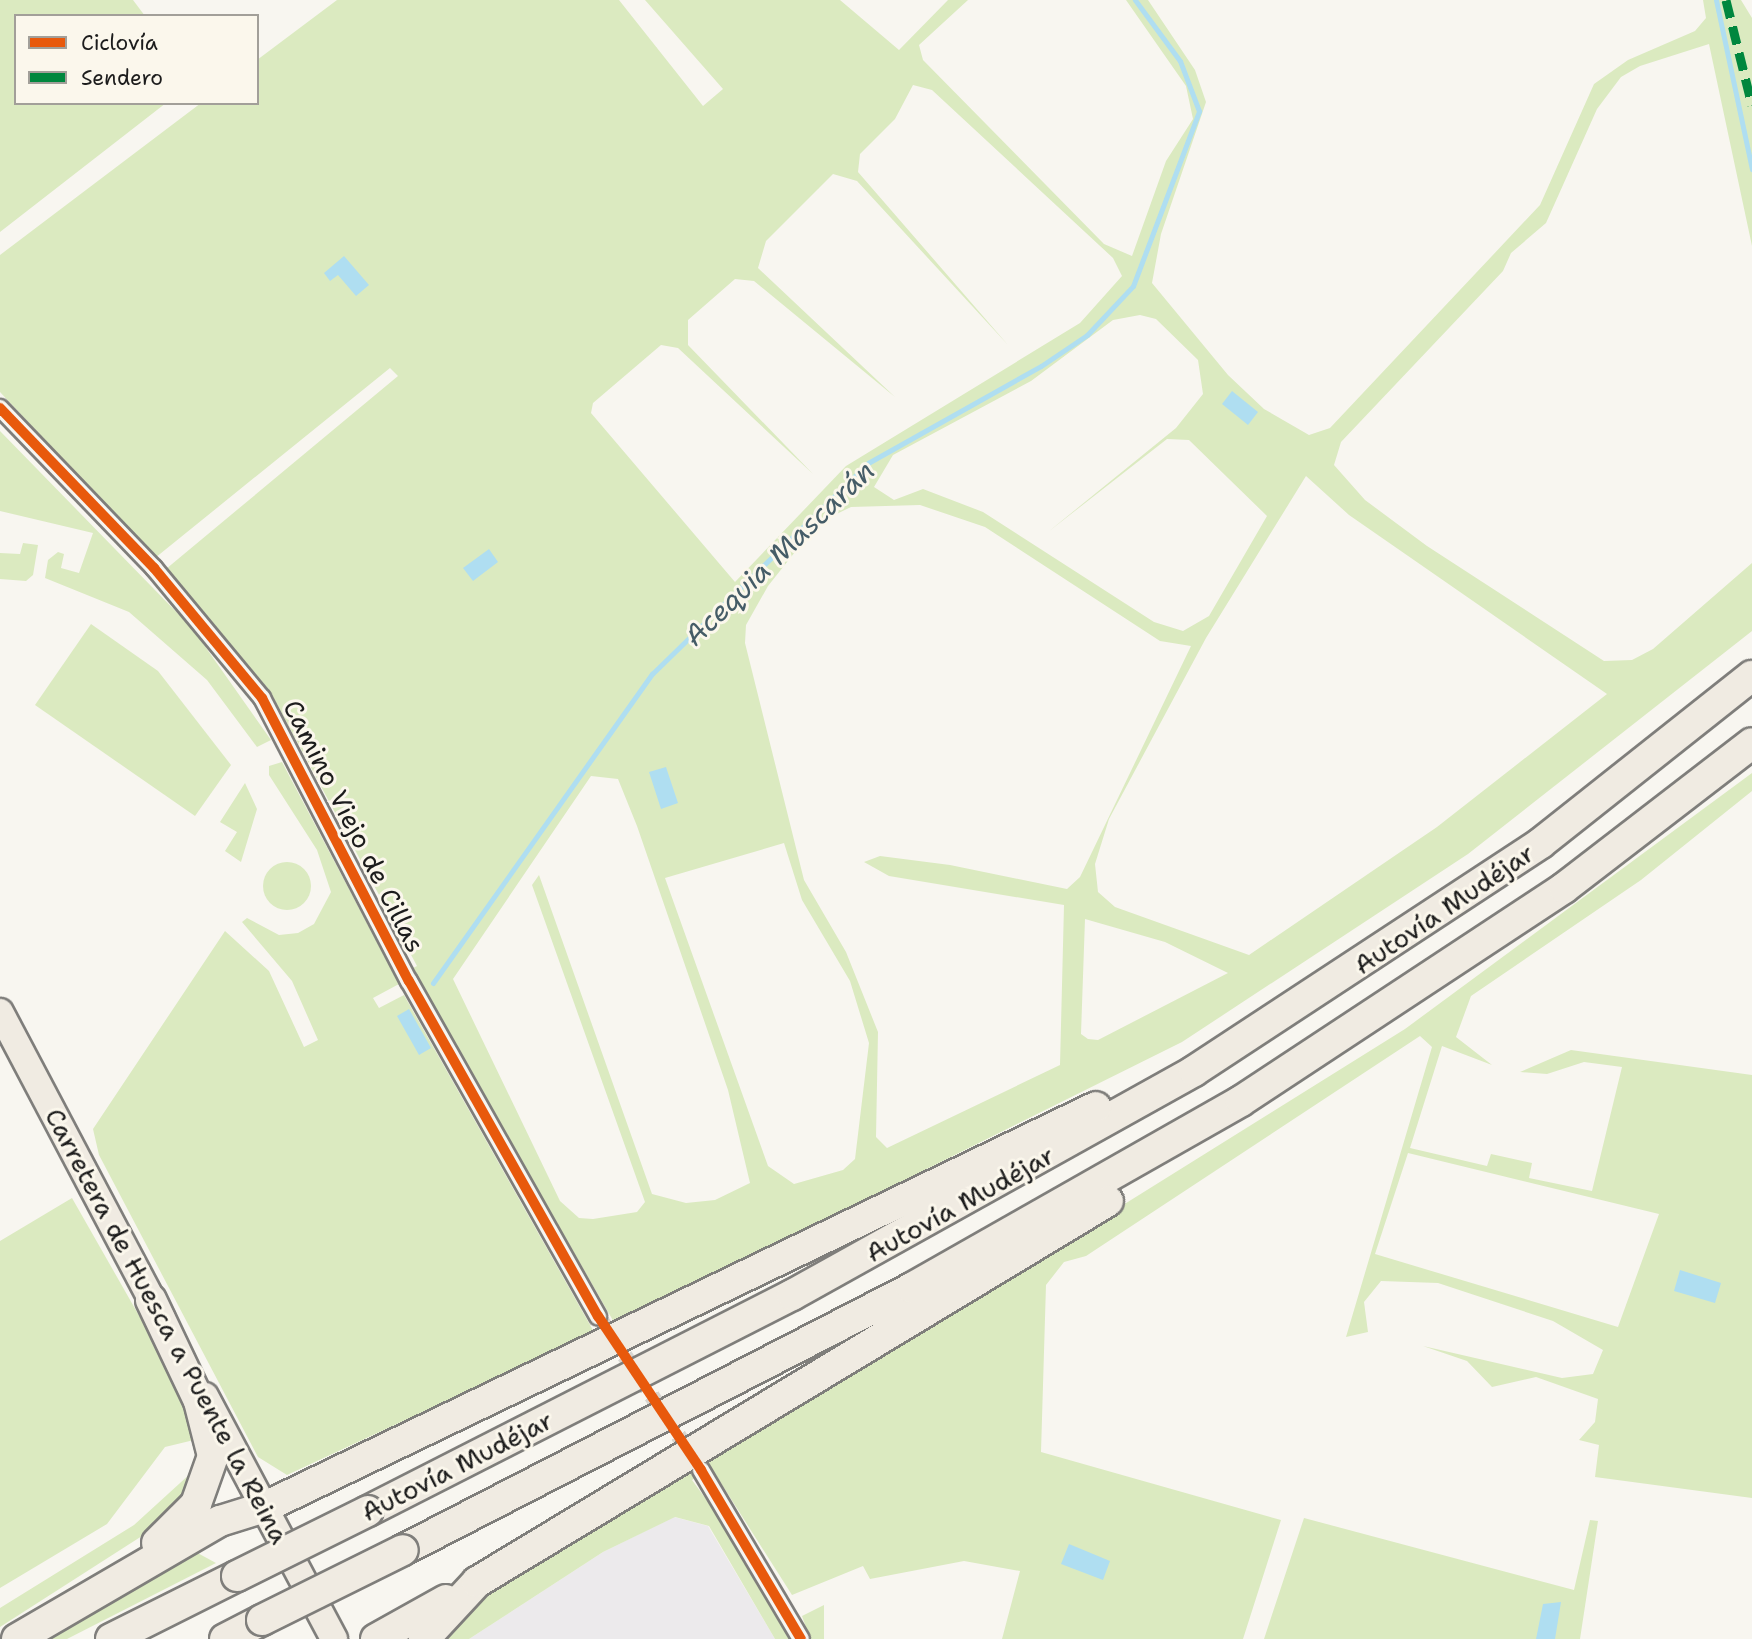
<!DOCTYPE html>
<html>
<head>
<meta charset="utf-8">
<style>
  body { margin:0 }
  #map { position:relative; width:1752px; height:1639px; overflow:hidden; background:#f8f6f0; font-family:"Shantell Sans",sans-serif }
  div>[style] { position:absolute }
  .built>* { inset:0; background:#eceaec }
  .green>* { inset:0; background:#dbeac0 }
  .round { border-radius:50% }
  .water>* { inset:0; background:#afdef1 }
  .stream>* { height:5px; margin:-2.5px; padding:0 2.5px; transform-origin:2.5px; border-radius:2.5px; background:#afdef1 }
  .street-tunnel>* { height:16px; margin-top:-8px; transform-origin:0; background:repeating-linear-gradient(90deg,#d7d5d0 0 16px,transparent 0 24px) }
  .roads { filter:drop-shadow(2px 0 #7f7e7b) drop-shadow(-2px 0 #7f7e7b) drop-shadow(0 2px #7f7e7b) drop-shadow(0 -2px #7f7e7b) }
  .street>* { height:16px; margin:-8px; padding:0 8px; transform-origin:8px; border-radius:8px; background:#f6f5f1 }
  .primary>* { height:26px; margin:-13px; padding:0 13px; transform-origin:13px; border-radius:13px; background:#f0ebe2 }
  .highway>* { height:30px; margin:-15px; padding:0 15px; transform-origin:15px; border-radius:15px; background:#f0ebe2 }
  .bridges { filter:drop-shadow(2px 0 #7f7e7b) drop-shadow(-2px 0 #7f7e7b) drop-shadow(0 2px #7f7e7b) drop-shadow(0 -2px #7f7e7b) }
  .highway-bridge>* { height:30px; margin:-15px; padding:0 15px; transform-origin:15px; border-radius:15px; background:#f0ebe2 }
  .quiet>* { height:9px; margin-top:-4.5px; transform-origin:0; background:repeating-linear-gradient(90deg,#00873e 0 18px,transparent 0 27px) }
  .cycleway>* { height:10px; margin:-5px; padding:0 5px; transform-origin:5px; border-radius:5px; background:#e8590c }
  span { translate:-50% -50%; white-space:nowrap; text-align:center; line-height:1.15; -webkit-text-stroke:6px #fbf7ec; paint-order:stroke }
  .street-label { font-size:26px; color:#1c1c1c }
  .water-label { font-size:28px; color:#455c67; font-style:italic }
  .legend { position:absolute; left:14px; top:14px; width:245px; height:91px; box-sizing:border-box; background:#fbf7ec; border:2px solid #a29f99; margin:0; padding:9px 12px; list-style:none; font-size:21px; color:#1c1c1c }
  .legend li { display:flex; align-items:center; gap:14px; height:35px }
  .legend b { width:35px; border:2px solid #a29f99 }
</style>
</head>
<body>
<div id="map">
  <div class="built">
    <div style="clip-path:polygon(674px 1517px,708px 1526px,775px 1639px,469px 1639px,603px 1552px)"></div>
  </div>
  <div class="green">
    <div style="clip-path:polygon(0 0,133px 0,145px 16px,16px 16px,16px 103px,166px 103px,0 232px)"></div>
    <div style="clip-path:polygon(evenodd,337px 0,619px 0,703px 106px,723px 89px,645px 0,840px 0,899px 50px,948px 0,968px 0,919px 45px,923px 60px,1104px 244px,1132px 256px,1166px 161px,1193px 119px,1186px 86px,1126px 0,1148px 0,1195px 70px,1206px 102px,1161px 234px,1152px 283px,1228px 375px,1264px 409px,1309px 435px,1330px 428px,1540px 205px,1594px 84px,1628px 60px,1695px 31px,1706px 18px,1703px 0,1741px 0,1752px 18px,1752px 246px,1709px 44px,1640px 66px,1621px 77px,1597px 109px,1546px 223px,1511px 253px,1503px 271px,1341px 442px,1334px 465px,1365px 500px,1427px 546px,1604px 661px,1632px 660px,1653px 649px,1752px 563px,1752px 631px,1468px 854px,1182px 1042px,615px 1324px,411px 969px,417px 966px,270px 691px,166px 569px,398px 376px,390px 368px,155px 558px,0 392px,0 255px,201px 103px,257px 103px,257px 60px,337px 0,913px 85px,932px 90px,1113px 258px,1122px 276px,1080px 323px,846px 466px,735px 582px,591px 413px,593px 403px,661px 345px,678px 348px,813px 474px,688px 345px,688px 320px,735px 279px,754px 281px,895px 397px,758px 268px,766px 241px,833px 174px,857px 181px,1008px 345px,858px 172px,860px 154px,895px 119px,913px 85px,337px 0,1140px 315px,1156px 319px,1198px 360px,1203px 394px,1176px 428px,1048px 532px,1167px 439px,1189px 440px,1267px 516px,1209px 616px,1183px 631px,1154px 622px,983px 512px,923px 489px,894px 500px,874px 487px,893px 455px,1031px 381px,1113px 320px,1140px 315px,337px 0,1306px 476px,1349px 515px,1607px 694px,1437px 827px,1249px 955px,1115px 907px,1098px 892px,1095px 864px,1109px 819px,1206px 638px,1306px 476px,337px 0,920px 505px,985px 527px,1160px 641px,1191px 646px,1080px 877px,1067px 889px,950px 865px,880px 856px,864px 862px,889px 876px,1064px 905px,1060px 1065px,887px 1148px,876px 1137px,878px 1032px,846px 952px,804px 880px,745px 643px,746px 625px,768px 586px,818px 523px,851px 507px,920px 505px,337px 0,591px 776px,618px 779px,637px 826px,728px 1090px,750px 1183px,715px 1200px,686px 1203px,652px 1194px,539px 875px,532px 885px,645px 1202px,637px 1212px,593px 1219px,579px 1218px,560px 1201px,453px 979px,591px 776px,337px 0,784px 843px,802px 900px,850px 981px,869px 1043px,855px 1159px,843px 1170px,794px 1184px,768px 1166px,665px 878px,784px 843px,337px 0,1085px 919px,1165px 942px,1228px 973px,1098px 1040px,1088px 1039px,1081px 1034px,1085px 919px)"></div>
    <div style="clip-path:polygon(0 431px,192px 628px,271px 740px,257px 747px,207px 680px,129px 612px,45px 578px,48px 560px,58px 552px,64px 554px,61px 568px,79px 573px,93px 533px,0 511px)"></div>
    <div style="clip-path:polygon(23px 543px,38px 545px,33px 575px,26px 581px,0 579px,0 553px,20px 554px)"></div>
    <div style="clip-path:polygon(91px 624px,158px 671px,231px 765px,195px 816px,35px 705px)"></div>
    <div style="clip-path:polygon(282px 762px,399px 984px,373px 998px,379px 1008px,404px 995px,594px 1332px,287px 1475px,258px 1457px,99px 1155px,93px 1129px,225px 931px,269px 971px,304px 1047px,318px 1040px,292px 981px,242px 922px,247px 918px,279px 935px,298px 933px,314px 924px,331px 892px,317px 850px,269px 775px,269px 766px)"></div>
    <div style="clip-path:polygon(evenodd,1752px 773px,1752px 791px,1641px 880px,1471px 996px,1456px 1037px,1492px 1065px,1442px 1046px,1410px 1148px,1487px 1166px,1491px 1154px,1532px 1163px,1529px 1178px,1592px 1191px,1622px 1067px,1584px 1062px,1547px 1074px,1520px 1072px,1571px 1050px,1752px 1075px,1752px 1498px,1595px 1477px,1599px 1445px,1579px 1440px,1595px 1422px,1598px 1399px,1536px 1377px,1492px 1387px,1467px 1361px,1423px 1346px,1562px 1378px,1593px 1374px,1603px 1350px,1553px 1321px,1438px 1283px,1381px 1281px,1364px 1302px,1368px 1332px,1346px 1337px,1432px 1047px,1420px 1036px,1086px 1256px,1064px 1262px,1046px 1285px,1041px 1452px,1281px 1520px,1243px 1639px,1002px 1639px,1020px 1571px,964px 1561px,870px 1579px,863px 1566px,792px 1595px,712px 1469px,692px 1480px,751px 1561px,791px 1639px,775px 1639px,709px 1526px,675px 1517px,603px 1552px,469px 1639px,436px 1639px,478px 1596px,884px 1354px,1405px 1029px,1752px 773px,1408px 1153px,1659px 1214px,1618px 1327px,1375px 1254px,1408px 1153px)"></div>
    <div style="clip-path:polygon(245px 783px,257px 809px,241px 862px,225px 851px,237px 832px,220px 822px)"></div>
    <div class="round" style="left:263px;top:862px;width:48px;height:48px"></div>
    <div style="clip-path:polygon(72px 1198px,170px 1370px,194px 1440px,165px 1447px,107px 1524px,0 1588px,0 1241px)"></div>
    <div style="clip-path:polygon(191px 1473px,198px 1480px,156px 1527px,0 1627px,0 1608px,134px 1525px)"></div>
    <div style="clip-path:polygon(1304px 1518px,1574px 1590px,1590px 1520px,1598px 1521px,1580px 1639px,1264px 1639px)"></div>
    <div style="clip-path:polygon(192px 1550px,216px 1563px,67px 1639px,40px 1639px)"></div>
    <div style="clip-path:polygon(824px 1605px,824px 1639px,810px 1639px,802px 1616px)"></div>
  </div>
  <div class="water">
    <div style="clip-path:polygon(344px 256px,369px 285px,356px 296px,338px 275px,330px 281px,324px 273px)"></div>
    <div style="clip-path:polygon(1232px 391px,1258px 412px,1248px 425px,1222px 404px)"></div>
    <div style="clip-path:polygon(489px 549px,498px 562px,473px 581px,463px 568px)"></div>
    <div style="clip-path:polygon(666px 767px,678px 803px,661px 809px,649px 772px)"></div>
    <div style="clip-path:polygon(409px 1009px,431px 1048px,419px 1055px,397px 1016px)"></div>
    <div style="clip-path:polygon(1680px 1270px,1721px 1283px,1715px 1303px,1674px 1291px)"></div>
    <div style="clip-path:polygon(1069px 1544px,1110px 1561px,1103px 1580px,1061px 1564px)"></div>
    <div style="clip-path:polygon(1561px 1602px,1555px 1639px,1536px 1639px,1543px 1604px)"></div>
  </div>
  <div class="stream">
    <div style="left:1716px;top:0;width:173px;rotate:78deg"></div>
    <div style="left:433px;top:983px;width:379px;rotate:-54.7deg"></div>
    <div style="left:652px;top:674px;width:302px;rotate:-44.3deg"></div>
    <div style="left:868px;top:463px;width:198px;rotate:-29.3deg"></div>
    <div style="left:1041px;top:366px;width:55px;rotate:-34deg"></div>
    <div style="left:1087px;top:335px;width:67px;rotate:-46.8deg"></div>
    <div style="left:1133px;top:286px;width:187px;rotate:-69.3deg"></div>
    <div style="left:1199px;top:111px;width:53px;rotate:-110.8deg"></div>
    <div style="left:1180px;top:61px;width:76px;rotate:-126.4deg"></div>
  </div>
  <div class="street-tunnel">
    <div style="left:598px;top:1316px;width:172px;rotate:56.1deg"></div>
  </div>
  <div class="roads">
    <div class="street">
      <div style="left:0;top:408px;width:222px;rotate:46.1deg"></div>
      <div style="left:154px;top:568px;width:169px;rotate:50.3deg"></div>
      <div style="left:262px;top:698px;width:319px;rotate:62.6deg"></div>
      <div style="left:409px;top:981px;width:385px;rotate:60.6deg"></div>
      <div style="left:701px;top:1470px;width:196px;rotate:59.4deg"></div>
    </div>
    <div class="primary">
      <div style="left:0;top:1012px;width:345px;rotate:62.2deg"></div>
      <div style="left:205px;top:1396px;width:275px;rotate:62deg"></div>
    </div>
    <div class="highway">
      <div style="left:151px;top:1300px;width:112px;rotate:64.6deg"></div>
      <div style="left:199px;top:1401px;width:57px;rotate:75.7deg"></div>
      <div style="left:213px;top:1456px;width:51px;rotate:109.5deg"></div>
      <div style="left:196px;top:1504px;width:55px;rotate:135deg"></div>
      <div style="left:368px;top:1511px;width:476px;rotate:-27deg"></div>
      <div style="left:792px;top:1295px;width:460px;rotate:-29.1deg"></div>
      <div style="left:1194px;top:1071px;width:415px;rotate:-33.3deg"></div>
      <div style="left:1541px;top:843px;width:269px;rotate:-38.4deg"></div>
      <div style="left:403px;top:1550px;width:572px;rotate:-27.24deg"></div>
      <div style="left:912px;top:1288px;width:378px;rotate:-29.6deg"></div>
      <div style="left:1241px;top:1101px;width:387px;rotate:-33.4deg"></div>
      <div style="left:1564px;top:888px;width:237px;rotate:-37.6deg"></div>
      <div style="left:17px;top:1639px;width:235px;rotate:-30.2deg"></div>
      <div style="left:220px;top:1521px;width:47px;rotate:-17.3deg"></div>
      <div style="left:265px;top:1507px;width:922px;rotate:-25.7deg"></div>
      <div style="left:111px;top:1639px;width:141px;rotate:-26.6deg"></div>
      <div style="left:225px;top:1639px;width:42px;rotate:-27.2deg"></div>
      <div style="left:376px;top:1639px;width:80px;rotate:-29.1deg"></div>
      <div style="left:424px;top:1639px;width:78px;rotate:-47.1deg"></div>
      <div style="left:477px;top:1582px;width:737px;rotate:-31.12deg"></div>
    </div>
  </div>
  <div class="bridges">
    <div class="highway-bridge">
      <div style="left:237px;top:1576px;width:146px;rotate:-26.4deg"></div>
      <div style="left:262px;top:1620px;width:157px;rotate:-26.4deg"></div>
    </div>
  </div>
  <div class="quiet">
    <div style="left:1726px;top:0;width:108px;rotate:76.1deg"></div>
  </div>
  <div class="cycleway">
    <div style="left:0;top:408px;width:222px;rotate:46.1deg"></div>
    <div style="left:154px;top:568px;width:169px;rotate:50.3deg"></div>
    <div style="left:262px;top:698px;width:319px;rotate:62.6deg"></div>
    <div style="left:409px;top:981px;width:385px;rotate:60.6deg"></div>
    <div style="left:598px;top:1316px;width:185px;rotate:56.2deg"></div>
    <div style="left:701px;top:1470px;width:196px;rotate:59.4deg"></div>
  </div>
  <div class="street-label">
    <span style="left:354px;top:826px;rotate:63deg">Camino Viejo de Cillas</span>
    <span style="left:1444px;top:909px;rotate:-34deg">Autovía Mudéjar</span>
    <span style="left:960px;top:1204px;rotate:-29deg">Autovía Mudéjar</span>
    <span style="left:167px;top:1326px;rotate:62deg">Carretera de Huesca a Puente la Reina</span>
    <span style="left:457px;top:1466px;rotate:-27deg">Autovía Mudéjar</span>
  </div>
  <div class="water-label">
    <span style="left:779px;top:553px;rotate:-44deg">Acequia Mascarán</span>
  </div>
  <ul class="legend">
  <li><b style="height:9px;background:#e8590c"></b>Ciclovía</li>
  <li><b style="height:9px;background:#00873e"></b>Sendero</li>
  </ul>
</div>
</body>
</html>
